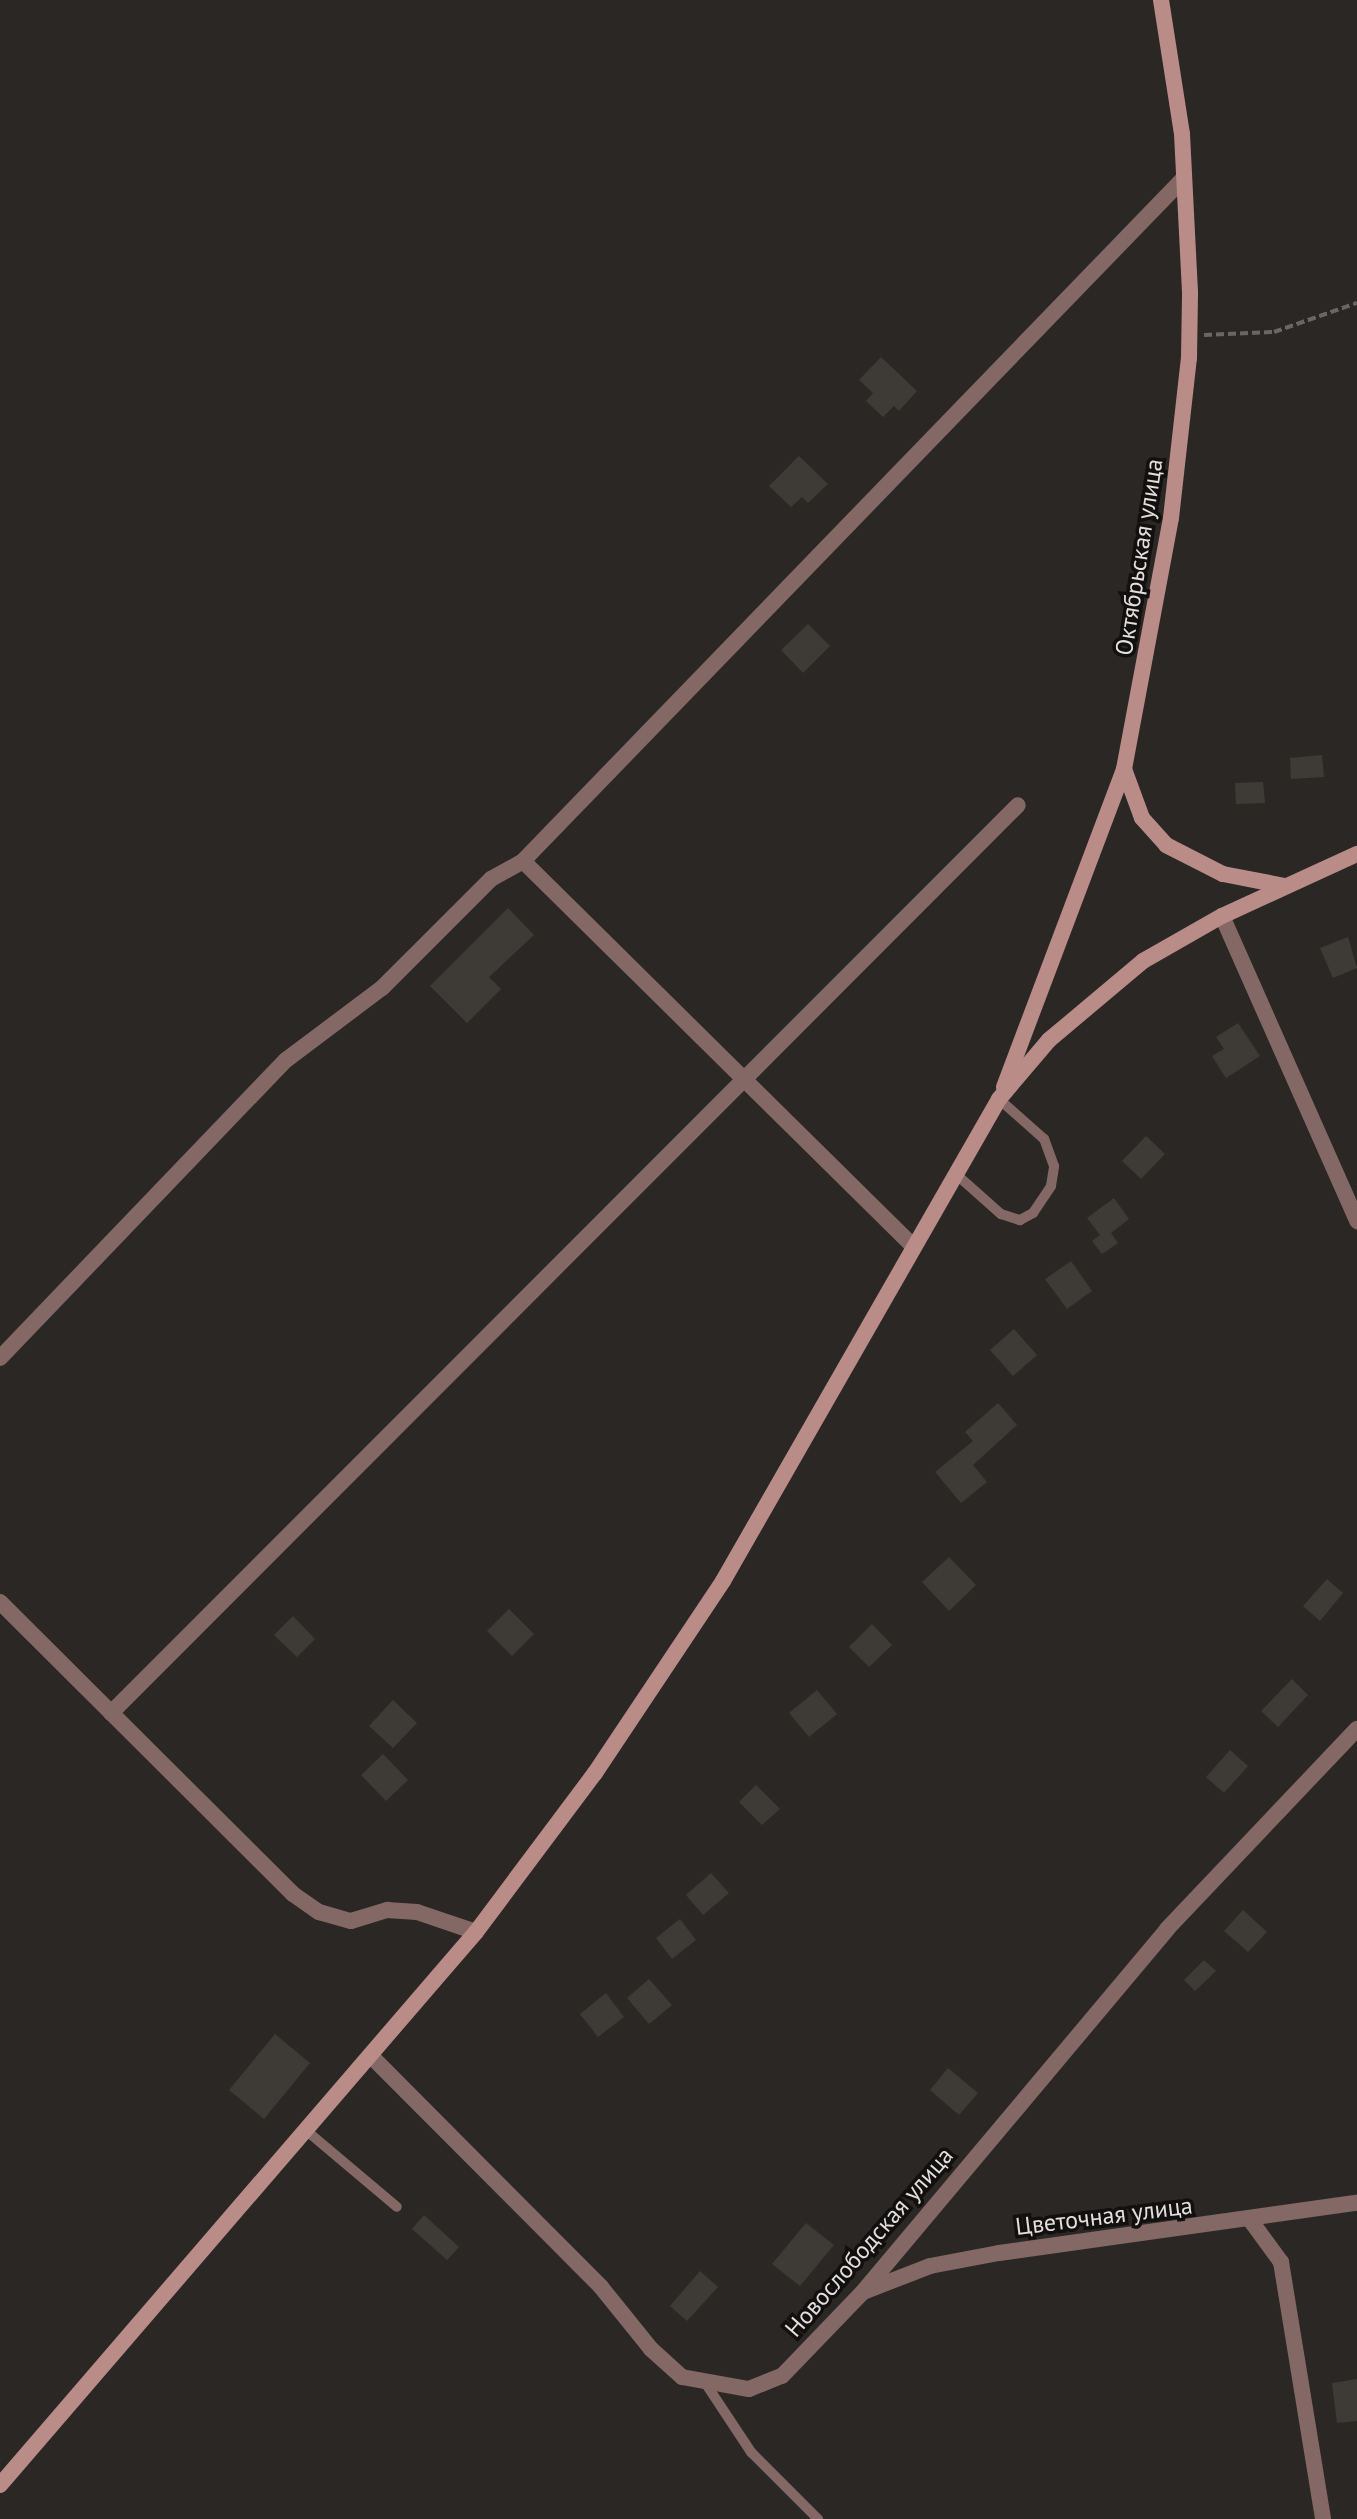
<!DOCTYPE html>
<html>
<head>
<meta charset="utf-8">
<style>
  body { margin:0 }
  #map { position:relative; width:1357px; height:2519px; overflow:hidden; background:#2b2724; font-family:"PT Sans",sans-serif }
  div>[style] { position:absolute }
  .building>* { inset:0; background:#3e3b37 }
  .path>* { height:4px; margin-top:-2px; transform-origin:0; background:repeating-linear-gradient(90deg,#6a6663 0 8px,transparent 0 12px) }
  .lane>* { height:10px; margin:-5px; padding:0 5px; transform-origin:5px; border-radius:5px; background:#846865 }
  .street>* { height:16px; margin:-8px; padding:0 8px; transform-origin:8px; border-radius:8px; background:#846865 }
  .secondary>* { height:16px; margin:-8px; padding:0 8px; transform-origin:8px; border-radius:8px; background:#b98c87 }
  span { translate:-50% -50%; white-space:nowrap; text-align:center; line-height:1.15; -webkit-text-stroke:7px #12100f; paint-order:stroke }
  .street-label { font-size:24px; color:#e2dfdd }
</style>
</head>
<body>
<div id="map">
  <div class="building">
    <div style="clip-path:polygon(881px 357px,917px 391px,899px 411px,894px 406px,883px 417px,866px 401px,873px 393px,859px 380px)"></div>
    <div style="clip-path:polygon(799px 456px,828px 484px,808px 503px,802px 497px,791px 507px,769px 486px)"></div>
    <div style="clip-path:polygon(808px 624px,830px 646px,803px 673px,781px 650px)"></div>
    <div style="clip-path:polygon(1322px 755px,1324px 777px,1291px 779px,1290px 758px)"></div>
    <div style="clip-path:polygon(1263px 782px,1265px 803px,1236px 804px,1235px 783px)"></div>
    <div style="clip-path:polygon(508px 908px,534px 935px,489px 977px,501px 989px,467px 1023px,430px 986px)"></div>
    <div style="clip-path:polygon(1348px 937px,1357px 968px,1333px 978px,1320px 948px)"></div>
    <div style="clip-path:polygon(1238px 1023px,1260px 1056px,1226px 1078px,1212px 1056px,1224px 1049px,1216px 1037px)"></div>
    <div style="clip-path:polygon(1146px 1136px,1165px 1154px,1141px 1179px,1122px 1161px)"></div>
    <div style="clip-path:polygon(1114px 1198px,1129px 1219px,1111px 1233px,1118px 1243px,1102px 1254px,1092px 1241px,1100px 1235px,1087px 1218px)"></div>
    <div style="clip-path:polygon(1071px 1261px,1092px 1291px,1067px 1309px,1045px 1279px)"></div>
    <div style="clip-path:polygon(1014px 1329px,1037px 1355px,1013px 1376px,990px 1350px)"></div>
    <div style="clip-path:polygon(998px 1403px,1017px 1425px,973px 1465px,987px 1482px,961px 1503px,935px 1472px,973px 1441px,965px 1432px)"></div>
    <div style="clip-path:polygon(949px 1557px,976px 1585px,949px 1611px,922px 1582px)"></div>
    <div style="clip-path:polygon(1327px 1579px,1343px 1593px,1320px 1621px,1303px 1606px)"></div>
    <div style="clip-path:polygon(509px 1609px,534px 1634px,512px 1656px,487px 1631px)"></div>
    <div style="clip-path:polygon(293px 1616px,315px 1639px,297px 1657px,274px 1635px)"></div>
    <div style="clip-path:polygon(872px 1624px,892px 1645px,869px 1667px,849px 1647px)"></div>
    <div style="clip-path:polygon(1292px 1679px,1308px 1695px,1278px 1727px,1261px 1711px)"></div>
    <div style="clip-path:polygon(817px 1690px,837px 1714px,809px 1737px,789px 1713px)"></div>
    <div style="clip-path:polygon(393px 1700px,417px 1723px,393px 1748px,369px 1726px)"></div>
    <div style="clip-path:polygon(1230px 1750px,1248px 1766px,1224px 1793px,1206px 1777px)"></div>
    <div style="clip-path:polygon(383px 1754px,408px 1780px,386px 1801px,361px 1775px)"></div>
    <div style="clip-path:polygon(756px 1785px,780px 1809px,762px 1825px,739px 1802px)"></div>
    <div style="clip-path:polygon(711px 1873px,729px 1893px,703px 1915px,686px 1895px)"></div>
    <div style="clip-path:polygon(1243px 1910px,1267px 1932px,1248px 1952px,1224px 1931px)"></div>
    <div style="clip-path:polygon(680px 1919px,696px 1940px,672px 1959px,656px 1938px)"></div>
    <div style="clip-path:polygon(1204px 1960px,1216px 1971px,1195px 1991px,1184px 1980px)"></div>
    <div style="clip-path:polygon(649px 1979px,672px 2005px,649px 2024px,627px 1998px)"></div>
    <div style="clip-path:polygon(606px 1993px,624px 2017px,598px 2037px,580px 2014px)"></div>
    <div style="clip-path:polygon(275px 2034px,310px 2063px,264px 2119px,229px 2090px)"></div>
    <div style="clip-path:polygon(948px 2068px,978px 2093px,959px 2115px,930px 2090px)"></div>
    <div style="clip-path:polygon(424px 2215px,459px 2247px,447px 2260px,412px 2229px)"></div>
    <div style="clip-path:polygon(806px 2223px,834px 2245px,800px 2286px,772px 2264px)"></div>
    <div style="clip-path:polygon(700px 2271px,718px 2287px,687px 2321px,670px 2306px)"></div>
    <div style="clip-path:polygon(1357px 2379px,1357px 2421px,1337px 2423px,1332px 2383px)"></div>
  </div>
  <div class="path">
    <div style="left:1204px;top:335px;width:70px;rotate:-2.5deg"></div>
    <div style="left:1274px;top:332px;width:88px;rotate:-19.3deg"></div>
  </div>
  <div class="lane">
    <div style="left:957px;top:1175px;width:59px;rotate:41.6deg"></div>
    <div style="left:1001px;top:1214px;width:20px;rotate:18deg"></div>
    <div style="left:1020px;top:1220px;width:15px;rotate:-28deg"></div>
    <div style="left:1033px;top:1213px;width:32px;rotate:-56deg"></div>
    <div style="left:1051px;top:1186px;width:20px;rotate:-81deg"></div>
    <div style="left:1054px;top:1166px;width:29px;rotate:-110deg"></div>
    <div style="left:1044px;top:1139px;width:60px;rotate:-138.4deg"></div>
    <div style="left:308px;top:2132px;width:116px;rotate:40.1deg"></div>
    <div style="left:706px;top:2384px;width:82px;rotate:56.5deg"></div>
    <div style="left:751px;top:2452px;width:95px;rotate:45deg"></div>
  </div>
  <div class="street">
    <div style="left:523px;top:861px;width:950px;rotate:-45.94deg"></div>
    <div style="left:1222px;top:916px;width:334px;rotate:66.1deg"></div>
    <div style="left:0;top:1358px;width:413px;rotate:-46.2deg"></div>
    <div style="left:286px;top:1060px;width:120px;rotate:-36.9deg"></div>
    <div style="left:382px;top:988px;width:154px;rotate:-45deg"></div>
    <div style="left:491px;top:879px;width:37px;rotate:-29deg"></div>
    <div style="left:523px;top:861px;width:549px;rotate:44.63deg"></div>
    <div style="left:0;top:1602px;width:414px;rotate:44.9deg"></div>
    <div style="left:293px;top:1894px;width:32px;rotate:35deg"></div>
    <div style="left:319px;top:1912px;width:33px;rotate:16deg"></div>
    <div style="left:351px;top:1921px;width:38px;rotate:-17deg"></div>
    <div style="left:387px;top:1910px;width:30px;rotate:4deg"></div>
    <div style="left:417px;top:1912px;width:62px;rotate:18.7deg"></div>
    <div style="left:111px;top:1713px;width:1283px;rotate:-45.03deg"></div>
    <div style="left:372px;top:2057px;width:325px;rotate:45.1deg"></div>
    <div style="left:601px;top:2287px;width:80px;rotate:51.1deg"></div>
    <div style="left:651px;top:2349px;width:42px;rotate:42.1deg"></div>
    <div style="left:682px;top:2377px;width:68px;rotate:10.2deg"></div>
    <div style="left:749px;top:2389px;width:35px;rotate:-22deg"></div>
    <div style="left:782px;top:2376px;width:115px;rotate:-46.1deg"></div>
    <div style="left:862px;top:2293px;width:475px;rotate:-50deg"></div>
    <div style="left:1167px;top:1929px;width:276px;rotate:-46.5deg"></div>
    <div style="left:1251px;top:2221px;width:51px;rotate:53.8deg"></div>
    <div style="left:1281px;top:2262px;width:260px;rotate:80.7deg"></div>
    <div style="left:863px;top:2292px;width:72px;rotate:-21.2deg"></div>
    <div style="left:930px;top:2266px;width:70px;rotate:-10.7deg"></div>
    <div style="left:999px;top:2253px;width:361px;rotate:-8deg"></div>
  </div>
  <div class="secondary">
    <div style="left:1124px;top:769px;width:52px;rotate:69.8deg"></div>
    <div style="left:1142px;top:818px;width:36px;rotate:48deg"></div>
    <div style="left:1166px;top:845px;width:64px;rotate:27deg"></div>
    <div style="left:1223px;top:874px;width:63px;rotate:11deg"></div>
    <div style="left:1004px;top:1087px;width:340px;rotate:-69.3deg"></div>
    <div style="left:1124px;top:769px;width:255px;rotate:-79.4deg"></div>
    <div style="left:1171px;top:518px;width:161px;rotate:-83.6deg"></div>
    <div style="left:1189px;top:358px;width:66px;rotate:-89.1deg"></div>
    <div style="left:1190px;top:292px;width:158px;rotate:-92.9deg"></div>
    <div style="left:1182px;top:134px;width:136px;rotate:-98.9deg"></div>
    <div style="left:0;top:2485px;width:730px;rotate:-49.28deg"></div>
    <div style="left:476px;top:1932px;width:199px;rotate:-53.2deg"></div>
    <div style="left:595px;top:1773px;width:231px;rotate:-56.3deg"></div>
    <div style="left:723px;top:1581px;width:555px;rotate:-60.2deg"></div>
    <div style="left:999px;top:1099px;width:77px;rotate:-49.7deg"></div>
    <div style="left:1049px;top:1040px;width:123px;rotate:-40deg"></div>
    <div style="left:1143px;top:961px;width:91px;rotate:-29.7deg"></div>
    <div style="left:1222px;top:916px;width:149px;rotate:-24.7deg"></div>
  </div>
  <div class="street-label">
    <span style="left:1139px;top:557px;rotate:-81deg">Октябрьская улица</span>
    <span style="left:1104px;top:2216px;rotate:-7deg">Цветочная улица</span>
    <span style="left:869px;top:2242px;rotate:-49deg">Новослободская улица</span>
  </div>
</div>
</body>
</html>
